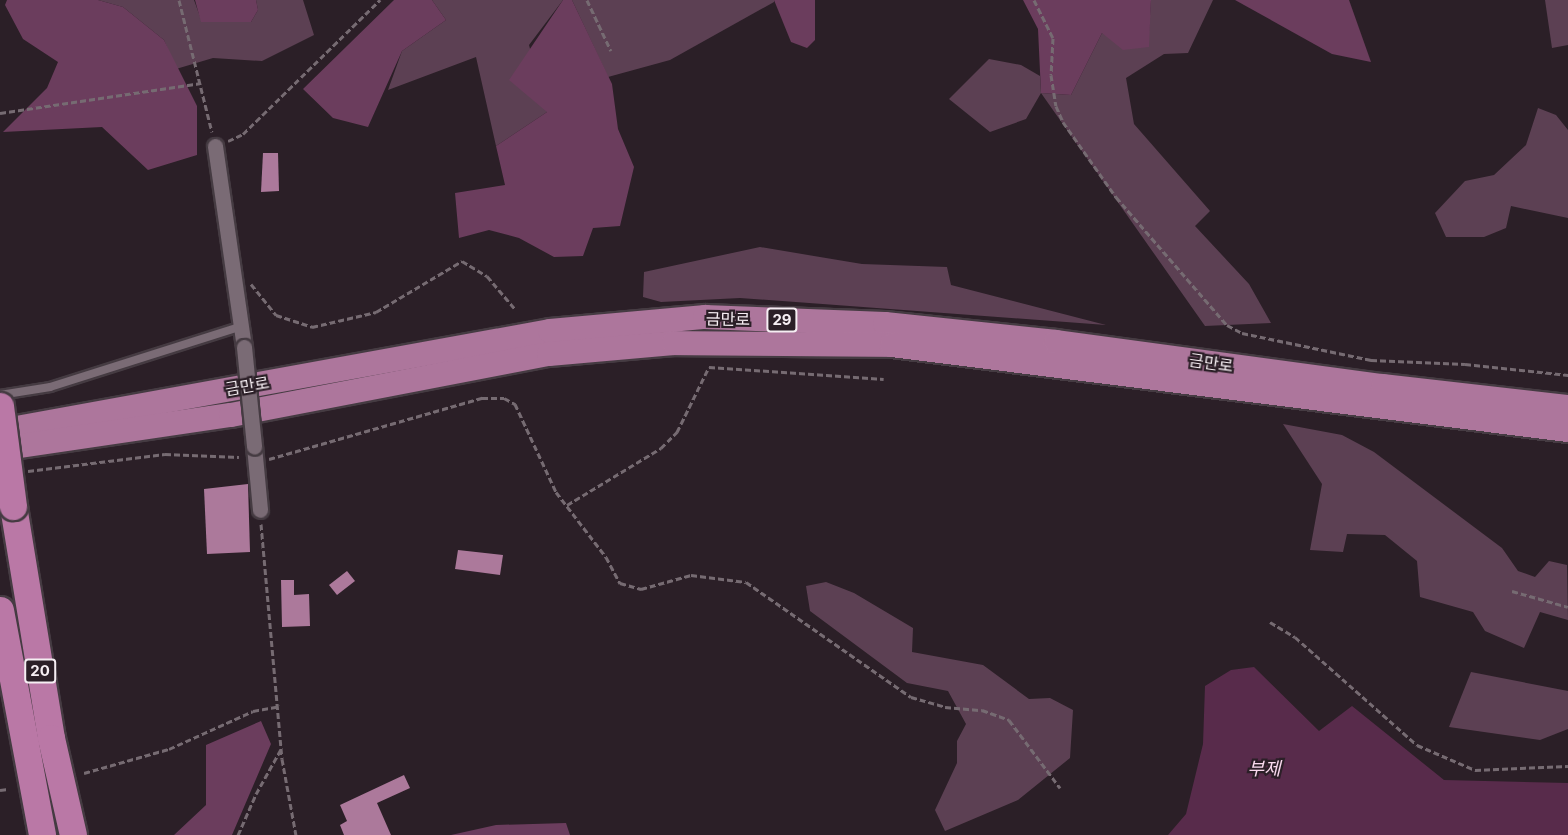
<!DOCTYPE html>
<html>
<head>
<meta charset="utf-8">
<style>
  body { margin:0 }
  #map { position:relative; width:1568px; height:835px; overflow:hidden; background:#2b1f27; font-family:Inter,"Noto Sans KR",sans-serif }
  div>[style] { position:absolute }
  .green>* { inset:0; background:#5c4053 }
  .forest>* { inset:0; background:#6b3d5d }
  .water>* { inset:0; background:#582b4b }
  .building>* { inset:0; background:#ac799b }
  .path>* { height:3px; margin-top:-1.5px; transform-origin:0; background:repeating-linear-gradient(90deg,#766b72 0 6px,transparent 0 9px) }
  .roads { filter:drop-shadow(2px 0 #453b42) drop-shadow(-2px 0 #453b42) drop-shadow(0 2px #453b42) drop-shadow(0 -2px #453b42) }
  .service>* { height:8px; margin:-4px; padding:0 4px; transform-origin:4px; border-radius:4px; background:#7a6b75 }
  .minor>* { height:15px; margin:-7.5px; padding:0 7.5px; transform-origin:7.5px; border-radius:7.5px; background:#7a6b75 }
  .trunk>* { height:24px; margin:-12px; padding:0 12px; transform-origin:12px; border-radius:12px; background:#ad769c }
  .motorway>* { height:27px; margin:-13.5px; padding:0 13.5px; transform-origin:13.5px; border-radius:13.5px; background:#ba78a6 }
  .bridges { filter:drop-shadow(2px 0 #453b42) drop-shadow(-2px 0 #453b42) drop-shadow(0 2px #453b42) drop-shadow(0 -2px #453b42) }
  .minor-bridge>* { height:15px; margin:-7.5px; padding:0 7.5px; transform-origin:7.5px; border-radius:7.5px; background:#7a6b75 }
  .motorway-bridge>* { height:27px; margin:-13.5px; padding:0 13.5px; transform-origin:13.5px; border-radius:13.5px; background:#ba78a6 }
  span { translate:-50% -50%; white-space:nowrap; text-align:center; line-height:1.15; -webkit-text-stroke:4.5px #2b1f27; paint-order:stroke }
  .shield-label span { padding:2px 4px; background:#2b1f27; border:2px solid; border-radius:4px; -webkit-text-stroke-width:0 }
  .shield-label { font-size:15px; color:#f6eef3; font-weight:700 }
  .street-label { font-size:16px; color:#f6eef3 }
  .water-label { font-size:18px; color:#f8d8ed; font-style:italic }
</style>
</head>
<body>
<div id="map">
  <div class="green">
    <div style="clip-path:polygon(98px 0,194px 0,202px 22px,251px 22px,258px 10px,256px 0,303px 0,314px 35px,262px 61px,213px 58px,176px 69px,164px 40px,123px 7px)"></div>
    <div style="clip-path:polygon(432px 0,563px 0,529px 45px,547px 112px,496px 146px,476px 57px,388px 90px,402px 51px,446px 20px)"></div>
    <div style="clip-path:polygon(572px 0,774px 0,774px 2px,670px 60px,608px 77px)"></div>
    <div style="clip-path:polygon(1151px 0,1213px 0,1188px 53px,1164px 54px,1126px 78px,1134px 124px,1210px 211px,1195px 226px,1249px 284px,1271px 323px,1205px 326px,1041px 93px,1026px 119px,990px 132px,949px 99px,989px 59px,1021px 65px,1040px 76px,1041px 93px,1071px 95px,1102px 33px,1148px 47px)"></div>
    <div style="clip-path:polygon(1545px 0,1568px 0,1568px 45px,1552px 48px)"></div>
    <div style="clip-path:polygon(1538px 108px,1556px 115px,1568px 130px,1568px 218px,1511px 206px,1506px 228px,1484px 237px,1446px 237px,1435px 213px,1465px 181px,1494px 175px,1526px 145px)"></div>
    <div style="clip-path:polygon(760px 247px,862px 264px,947px 267px,951px 285px,1106px 325px,740px 298px,661px 302px,643px 297px,644px 272px)"></div>
    <div style="clip-path:polygon(1283px 424px,1342px 435px,1374px 452px,1502px 548px,1518px 571px,1535px 577px,1549px 561px,1567px 565px,1568px 620px,1540px 612px,1524px 648px,1485px 631px,1473px 612px,1420px 597px,1417px 561px,1385px 535px,1347px 534px,1343px 552px,1310px 550px,1322px 484px)"></div>
    <div style="clip-path:polygon(826px 582px,854px 593px,913px 628px,912px 652px,983px 665px,1029px 699px,1050px 698px,1073px 710px,1070px 758px,1018px 800px,945px 831px,935px 810px,957px 763px,957px 741px,966px 724px,948px 691px,907px 683px,810px 611px,806px 586px)"></div>
    <div style="clip-path:polygon(1471px 672px,1568px 691px,1568px 729px,1540px 740px,1449px 727px)"></div>
  </div>
  <div class="forest">
    <div style="clip-path:polygon(7px 0,98px 0,123px 7px,164px 40px,197px 106px,197px 155px,148px 170px,102px 127px,3px 132px,47px 88px,58px 62px,23px 39px,5px 5px)"></div>
    <div style="clip-path:polygon(195px 0,256px 0,258px 10px,251px 22px,201px 22px)"></div>
    <div style="clip-path:polygon(394px 0,432px 0,446px 20px,402px 51px,368px 127px,333px 118px,303px 89px)"></div>
    <div style="clip-path:polygon(563px 0,572px 0,612px 84px,618px 129px,634px 167px,620px 226px,593px 228px,583px 256px,554px 257px,519px 238px,489px 230px,459px 238px,455px 193px,505px 185px,496px 146px,547px 112px,509px 80px)"></div>
    <div style="clip-path:polygon(774px 0,815px 0,815px 40px,807px 48px,791px 42px)"></div>
    <div style="clip-path:polygon(1023px 0,1151px 0,1149px 47px,1123px 50px,1102px 33px,1071px 95px,1041px 93px,1038px 29px)"></div>
    <div style="clip-path:polygon(1235px 0,1349px 0,1371px 62px,1332px 54px)"></div>
    <div style="clip-path:polygon(261px 721px,271px 744px,232px 835px,174px 835px,206px 805px,206px 745px)"></div>
    <div style="clip-path:polygon(566px 823px,570px 835px,451px 835px,496px 825px)"></div>
  </div>
  <div class="water">
    <div style="clip-path:polygon(1254px 667px,1319px 731px,1352px 706px,1444px 780px,1568px 783px,1568px 835px,1168px 835px,1186px 814px,1203px 744px,1205px 686px,1231px 670px)"></div>
  </div>
  <div class="building">
    <div style="clip-path:polygon(263px 153px,278px 153px,279px 191px,261px 192px)"></div>
    <div style="clip-path:polygon(248px 484px,250px 552px,207px 554px,204px 489px)"></div>
    <div style="clip-path:polygon(458px 550px,503px 555px,500px 575px,455px 569px)"></div>
    <div style="clip-path:polygon(347px 571px,355px 581px,337px 595px,329px 585px)"></div>
    <div style="clip-path:polygon(281px 580px,294px 580px,294px 595px,309px 594px,310px 626px,282px 627px)"></div>
    <div style="clip-path:polygon(404px 775px,410px 788px,377px 803px,391px 835px,344px 835px,340px 825px,347px 821px,340px 805px)"></div>
  </div>
  <div class="path">
    <div style="left:179px;top:0;width:136px;rotate:76deg"></div>
    <div style="left:587px;top:0;width:56px;rotate:64.8deg"></div>
    <div style="left:1034px;top:0;width:42px;rotate:63.4deg"></div>
    <div style="left:1053px;top:38px;width:37px;rotate:93deg"></div>
    <div style="left:1051px;top:75px;width:31px;rotate:81deg"></div>
    <div style="left:1056px;top:106px;width:17px;rotate:66deg"></div>
    <div style="left:1063px;top:122px;width:92px;rotate:54.8deg"></div>
    <div style="left:1116px;top:197px;width:169px;rotate:49.1deg"></div>
    <div style="left:1227px;top:325px;width:17px;rotate:28deg"></div>
    <div style="left:1242px;top:333px;width:132px;rotate:11.8deg"></div>
    <div style="left:1371px;top:360px;width:94px;rotate:2.4deg"></div>
    <div style="left:1465px;top:364px;width:104px;rotate:6.1deg"></div>
    <div style="left:0;top:113px;width:202px;rotate:-8.5deg"></div>
    <div style="left:228px;top:141px;width:17px;rotate:-25deg"></div>
    <div style="left:243px;top:134px;width:192px;rotate:-44.4deg"></div>
    <div style="left:251px;top:284px;width:40px;rotate:51deg"></div>
    <div style="left:276px;top:315px;width:38px;rotate:18deg"></div>
    <div style="left:312px;top:327px;width:66px;rotate:-13.2deg"></div>
    <div style="left:376px;top:312px;width:100px;rotate:-30.7deg"></div>
    <div style="left:462px;top:261px;width:29px;rotate:31deg"></div>
    <div style="left:487px;top:276px;width:43px;rotate:49.7deg"></div>
    <div style="left:269px;top:459px;width:222px;rotate:-16deg"></div>
    <div style="left:482px;top:398px;width:22px"></div>
    <div style="left:504px;top:398px;width:13px;rotate:29deg"></div>
    <div style="left:515px;top:404px;width:97px;rotate:65deg"></div>
    <div style="left:556px;top:492px;width:82px;rotate:52.4deg"></div>
    <div style="left:606px;top:557px;width:30px;rotate:62deg"></div>
    <div style="left:620px;top:583px;width:22px;rotate:16deg"></div>
    <div style="left:641px;top:589px;width:52px;rotate:-15.6deg"></div>
    <div style="left:691px;top:575px;width:55px;rotate:7.3deg"></div>
    <div style="left:746px;top:582px;width:201px;rotate:34.9deg"></div>
    <div style="left:911px;top:697px;width:35px;rotate:16deg"></div>
    <div style="left:945px;top:707px;width:37px;rotate:5deg"></div>
    <div style="left:982px;top:710px;width:29px;rotate:20deg"></div>
    <div style="left:1009px;top:720px;width:85px;rotate:53.1deg"></div>
    <div style="left:28px;top:471px;width:138px;rotate:-7.1deg"></div>
    <div style="left:165px;top:454px;width:74px;rotate:2.3deg"></div>
    <div style="left:567px;top:505px;width:110px;rotate:-31.2deg"></div>
    <div style="left:661px;top:448px;width:23px;rotate:-45deg"></div>
    <div style="left:677px;top:432px;width:72px;rotate:-63.8deg"></div>
    <div style="left:709px;top:367px;width:175px;rotate:3.9deg"></div>
    <div style="left:261px;top:524px;width:236px;rotate:84.9deg"></div>
    <div style="left:282px;top:759px;width:77px;rotate:79.6deg"></div>
    <div style="left:1512px;top:591px;width:58px;rotate:15.9deg"></div>
    <div style="left:1270px;top:622px;width:29px;rotate:31deg"></div>
    <div style="left:1295px;top:637px;width:163px;rotate:41.5deg"></div>
    <div style="left:1417px;top:745px;width:63px;rotate:23.3deg"></div>
    <div style="left:1475px;top:770px;width:93px;rotate:-2.5deg"></div>
    <div style="left:84px;top:773px;width:88px;rotate:-15.8deg"></div>
    <div style="left:169px;top:749px;width:92px;rotate:-24.3deg"></div>
    <div style="left:253px;top:711px;width:27px;rotate:-10deg"></div>
    <div style="left:0;top:790px;width:8px;rotate:-7deg"></div>
    <div style="left:238px;top:835px;width:45px;rotate:-66.3deg"></div>
    <div style="left:256px;top:794px;width:51px;rotate:-60.9deg"></div>
  </div>
  <div class="roads">
    <div class="service">
      <div style="left:0;top:395px;width:51px;rotate:-9.1deg"></div>
      <div style="left:50px;top:387px;width:201px;rotate:-17.6deg"></div>
    </div>
    <div class="minor">
      <div style="left:215px;top:146px;width:203px;rotate:81.8deg"></div>
      <div style="left:254px;top:446px;width:64px;rotate:84.6deg"></div>
    </div>
    <div class="trunk">
      <div style="left:0;top:431px;width:559px;rotate:-10.3deg"></div>
      <div style="left:550px;top:331px;width:156px;rotate:-5.2deg"></div>
      <div style="left:705px;top:317px;width:180px;rotate:2.2deg"></div>
      <div style="left:885px;top:324px;width:172px;rotate:6deg"></div>
      <div style="left:1056px;top:342px;width:330px;rotate:7.7deg"></div>
      <div style="left:1383px;top:386px;width:186px;rotate:6.5deg"></div>
      <div style="left:0;top:449px;width:233px;rotate:-8.4deg"></div>
      <div style="left:231px;top:415px;width:324px;rotate:-10.9deg"></div>
      <div style="left:549px;top:354px;width:125px;rotate:-5deg"></div>
      <div style="left:674px;top:343px;width:218px;rotate:0.5deg"></div>
      <div style="left:892px;top:345px;width:681px;rotate:7.17deg"></div>
    </div>
    <div class="motorway">
      <div style="left:13px;top:506px;width:235px;rotate:80.7deg"></div>
      <div style="left:51px;top:738px;width:99px;rotate:77.2deg"></div>
      <div style="left:0;top:610px;width:229px;rotate:79.4deg"></div>
    </div>
  </div>
  <div class="bridges">
    <div class="minor-bridge">
      <div style="left:244px;top:347px;width:100px;rotate:84.2deg"></div>
    </div>
    <div class="motorway-bridge">
      <div style="left:0;top:406px;width:101px;rotate:82.6deg"></div>
    </div>
  </div>
  <div class="shield-label">
    <span style="left:782px;top:320px">29</span>
    <span style="left:40px;top:671px">20</span>
  </div>
  <div class="street-label">
    <span style="left:728px;top:319px;rotate:1deg">금만로</span>
    <span style="left:1211px;top:363px;rotate:8deg">금만로</span>
    <span style="left:247px;top:386px;rotate:-10deg">금만로</span>
  </div>
  <div class="water-label">
    <span style="left:1264px;top:769px">부제</span>
  </div>
</div>
</body>
</html>
